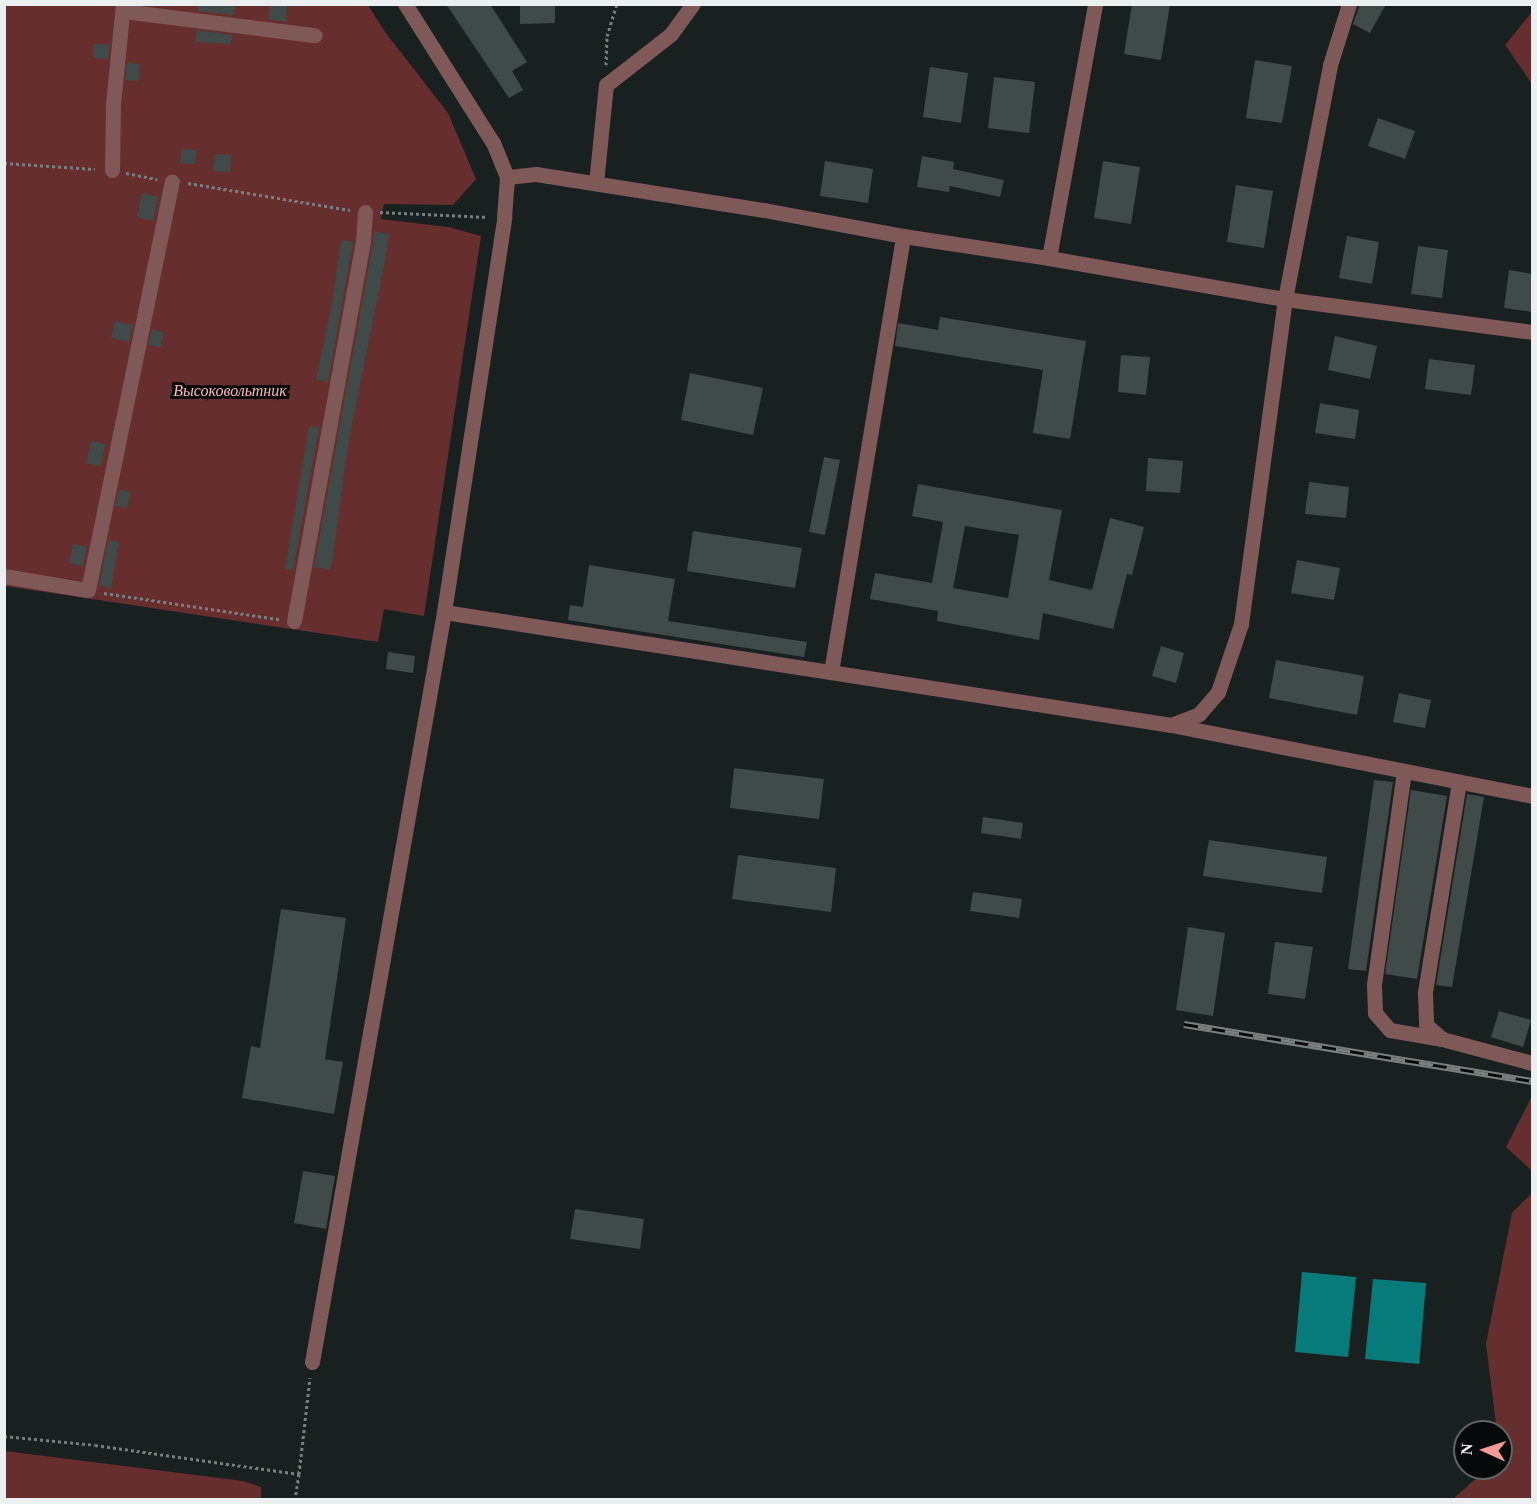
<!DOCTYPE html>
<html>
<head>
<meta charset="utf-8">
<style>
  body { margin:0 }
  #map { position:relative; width:1537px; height:1504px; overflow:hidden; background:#182020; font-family:"Times New Roman",serif }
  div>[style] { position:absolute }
  .green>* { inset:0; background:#662e2d }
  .water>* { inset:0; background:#067b7a }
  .building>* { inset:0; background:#404a49 }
  .path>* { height:3px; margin-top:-1.5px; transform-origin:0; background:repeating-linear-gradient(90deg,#797f7f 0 3px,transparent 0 6px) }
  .minor>* { height:15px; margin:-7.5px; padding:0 7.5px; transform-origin:7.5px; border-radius:7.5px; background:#7f5957 }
  .rail>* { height:7px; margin-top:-3.5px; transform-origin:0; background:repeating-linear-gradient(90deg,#060909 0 14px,#7b8181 0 28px); box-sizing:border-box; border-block:2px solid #7b8181 }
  span { translate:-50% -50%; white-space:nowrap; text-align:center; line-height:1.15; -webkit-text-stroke:6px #060909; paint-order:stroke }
  .park-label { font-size:16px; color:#fdb5b1; font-style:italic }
  .frame { position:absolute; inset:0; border:6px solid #eaefef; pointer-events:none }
  .north { position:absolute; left:1453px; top:1420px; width:60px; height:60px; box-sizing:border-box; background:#060909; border:2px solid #616565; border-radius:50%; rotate:273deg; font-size:16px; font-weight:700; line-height:24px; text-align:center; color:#eaefef }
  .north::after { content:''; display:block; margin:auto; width:21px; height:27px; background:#f59b97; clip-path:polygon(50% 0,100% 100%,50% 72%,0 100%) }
</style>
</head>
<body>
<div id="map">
  <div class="green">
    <div style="clip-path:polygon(4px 5px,368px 5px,385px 32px,448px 113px,476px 179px,453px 205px,384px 204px,381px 219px,448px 227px,481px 236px,424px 616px,384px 609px,378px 642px,5px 586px)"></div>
    <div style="clip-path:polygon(1532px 12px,1532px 84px,1505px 45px)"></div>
    <div style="clip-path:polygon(1531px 1098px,1532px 1099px,1532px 1171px,1506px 1147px)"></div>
    <div style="clip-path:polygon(1532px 1193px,1532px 1499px,1453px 1499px,1488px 1468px,1501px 1468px,1501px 1432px,1497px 1432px,1486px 1344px,1512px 1213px)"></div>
    <div style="clip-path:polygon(5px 1451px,243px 1481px,261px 1487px,261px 1496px,260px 1500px,5px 1499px)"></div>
  </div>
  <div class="water">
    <div style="clip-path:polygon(1302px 1272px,1356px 1277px,1348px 1357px,1295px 1352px)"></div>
    <div style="clip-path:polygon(1373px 1279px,1426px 1283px,1419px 1364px,1365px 1359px)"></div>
  </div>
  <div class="building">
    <div style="clip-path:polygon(199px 4px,235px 4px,234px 15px,198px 11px)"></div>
    <div style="clip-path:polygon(270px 4px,287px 6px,286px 22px,268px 19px)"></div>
    <div style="clip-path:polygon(446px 4px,490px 4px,527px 62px,512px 71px,523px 90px,509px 98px)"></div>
    <div style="clip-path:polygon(520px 4px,555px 4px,555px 23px,520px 24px)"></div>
    <div style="clip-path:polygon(1132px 4px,1170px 4px,1161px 60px,1124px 54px)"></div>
    <div style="clip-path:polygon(1360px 4px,1386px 4px,1370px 33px,1353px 24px)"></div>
    <div style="clip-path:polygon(197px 30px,232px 35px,231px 44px,195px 42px)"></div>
    <div style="clip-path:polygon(94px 44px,109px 45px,108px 59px,93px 58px)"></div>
    <div style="clip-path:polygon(1255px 60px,1292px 66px,1282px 123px,1246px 118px)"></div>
    <div style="clip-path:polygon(127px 62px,140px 64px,138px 81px,125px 80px)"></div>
    <div style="clip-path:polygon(930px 67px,968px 73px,961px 123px,923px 117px)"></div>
    <div style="clip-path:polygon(994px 77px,1035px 82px,1029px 133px,988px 128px)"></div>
    <div style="clip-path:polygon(1378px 118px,1415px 131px,1405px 159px,1368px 146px)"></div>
    <div style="clip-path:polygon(181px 149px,197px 150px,195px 164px,180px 163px)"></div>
    <div style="clip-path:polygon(215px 154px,231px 155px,230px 172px,213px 171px)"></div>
    <div style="clip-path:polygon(922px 156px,954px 162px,953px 169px,1004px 180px,1000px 197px,950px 186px,949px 192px,917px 187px)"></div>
    <div style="clip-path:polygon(825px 161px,873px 169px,868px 203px,820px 196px)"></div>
    <div style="clip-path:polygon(1103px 161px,1140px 167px,1131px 224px,1094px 218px)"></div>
    <div style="clip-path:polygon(1236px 185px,1273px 191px,1264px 248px,1227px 242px)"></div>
    <div style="clip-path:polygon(142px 193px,158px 197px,153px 221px,137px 217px)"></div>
    <div style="clip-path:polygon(375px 231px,389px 234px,385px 261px,349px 439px,331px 570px,314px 567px)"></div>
    <div style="clip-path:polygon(1347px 236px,1379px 242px,1372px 284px,1339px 278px)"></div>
    <div style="clip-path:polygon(341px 240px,353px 242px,328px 382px,316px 380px,332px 304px)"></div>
    <div style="clip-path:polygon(1418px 246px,1448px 250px,1442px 298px,1411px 294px)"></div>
    <div style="clip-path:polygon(1509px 270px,1533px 274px,1533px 312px,1504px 308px)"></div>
    <div style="clip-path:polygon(940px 317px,1086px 341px,1070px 439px,1033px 433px,1043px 370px,895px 346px,898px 323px,938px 330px)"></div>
    <div style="clip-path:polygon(115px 321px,133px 325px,129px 342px,111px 338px)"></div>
    <div style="clip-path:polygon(152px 329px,164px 332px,161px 346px,158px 347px,148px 345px)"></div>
    <div style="clip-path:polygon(1335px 336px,1377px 346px,1370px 379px,1328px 370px)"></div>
    <div style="clip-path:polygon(1121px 355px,1150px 357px,1146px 395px,1118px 392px)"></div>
    <div style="clip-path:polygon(1429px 359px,1475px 365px,1471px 395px,1425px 389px)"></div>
    <div style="clip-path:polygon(690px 373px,763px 388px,753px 435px,681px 420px)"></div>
    <div style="clip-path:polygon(1320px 403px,1359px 410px,1355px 439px,1315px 433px)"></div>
    <div style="clip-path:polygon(309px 426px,319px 427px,293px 570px,285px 569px)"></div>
    <div style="clip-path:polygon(91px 441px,105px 444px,101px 466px,86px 463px)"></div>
    <div style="clip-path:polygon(824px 457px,840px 460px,825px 535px,809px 532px)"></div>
    <div style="clip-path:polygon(1148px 458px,1183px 461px,1180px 493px,1146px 491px)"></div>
    <div style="clip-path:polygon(1309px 482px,1349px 487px,1346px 518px,1305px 514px)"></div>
    <div style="clip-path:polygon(evenodd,918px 484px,1062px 510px,1049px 580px,1092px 590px,1110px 518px,1144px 527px,1132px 575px,1127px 574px,1113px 629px,1043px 613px,1039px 640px,937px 621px,938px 611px,870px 599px,875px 573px,932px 583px,943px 522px,912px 516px,918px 484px,965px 526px,1019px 535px,1008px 598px,953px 588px,965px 526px)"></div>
    <div style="clip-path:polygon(119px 490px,131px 492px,127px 508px,115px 506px)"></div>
    <div style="clip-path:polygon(693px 531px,802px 548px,795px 588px,687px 571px)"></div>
    <div style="clip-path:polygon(108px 540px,119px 542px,111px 588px,99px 585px)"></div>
    <div style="clip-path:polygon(73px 544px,87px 547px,83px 566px,69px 563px)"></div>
    <div style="clip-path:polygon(1297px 560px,1340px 568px,1334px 600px,1291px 593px)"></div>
    <div style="clip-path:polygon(589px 565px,675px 579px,668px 621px,807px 642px,804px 657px,568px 620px,570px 605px,583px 607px)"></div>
    <div style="clip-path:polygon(1161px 646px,1184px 653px,1176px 683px,1152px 676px)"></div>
    <div style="clip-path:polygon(388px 652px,415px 656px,413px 673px,386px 669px)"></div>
    <div style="clip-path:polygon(1276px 660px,1364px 676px,1357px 715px,1269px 698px)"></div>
    <div style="clip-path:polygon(1399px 693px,1431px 700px,1425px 728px,1393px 722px)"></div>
    <div style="clip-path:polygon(734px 768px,824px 779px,819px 819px,730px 808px)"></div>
    <div style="clip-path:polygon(1374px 780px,1393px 782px,1366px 971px,1348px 969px)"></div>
    <div style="clip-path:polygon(1411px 790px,1447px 796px,1417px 979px,1385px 974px)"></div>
    <div style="clip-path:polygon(1467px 794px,1484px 797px,1452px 987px,1436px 985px)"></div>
    <div style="clip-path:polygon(983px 817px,1023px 823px,1021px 839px,981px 833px)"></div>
    <div style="clip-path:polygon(1209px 840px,1327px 857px,1322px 893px,1203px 876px)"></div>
    <div style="clip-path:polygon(738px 855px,836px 868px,831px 912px,732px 899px)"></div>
    <div style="clip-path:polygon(973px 892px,1022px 899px,1019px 918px,970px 911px)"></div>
    <div style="clip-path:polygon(281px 909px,346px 918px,325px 1059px,343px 1062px,334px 1114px,242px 1098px,251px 1046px,260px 1048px)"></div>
    <div style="clip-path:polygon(1188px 927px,1225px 933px,1213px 1016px,1176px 1010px)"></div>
    <div style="clip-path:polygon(1275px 942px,1313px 947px,1305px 999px,1268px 994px)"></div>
    <div style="clip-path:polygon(1499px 1011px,1531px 1020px,1523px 1047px,1491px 1037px)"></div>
    <div style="clip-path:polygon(303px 1171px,335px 1176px,326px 1229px,294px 1223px)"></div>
    <div style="clip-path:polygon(575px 1209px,644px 1219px,640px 1249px,570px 1239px)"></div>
  </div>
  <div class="path">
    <div style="left:606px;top:65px;width:29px;rotate:-88deg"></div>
    <div style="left:607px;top:36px;width:34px;rotate:-73deg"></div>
    <div style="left:4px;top:163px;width:91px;rotate:3.8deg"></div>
    <div style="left:126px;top:173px;width:32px;rotate:11deg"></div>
    <div style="left:188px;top:183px;width:164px;rotate:9.5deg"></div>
    <div style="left:380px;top:212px;width:108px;rotate:2.7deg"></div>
    <div style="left:104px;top:593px;width:177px;rotate:8.5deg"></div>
    <div style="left:4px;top:1436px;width:91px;rotate:5.6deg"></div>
    <div style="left:95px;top:1445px;width:206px;rotate:8.1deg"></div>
    <div style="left:299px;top:1474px;width:26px;rotate:99deg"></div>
    <div style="left:299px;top:1474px;width:97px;rotate:-83.5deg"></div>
  </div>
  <div class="minor">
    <div style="left:123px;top:11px;width:193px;rotate:7.2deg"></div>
    <div style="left:112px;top:170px;width:66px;rotate:-89.1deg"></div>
    <div style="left:113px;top:104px;width:100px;rotate:-84.3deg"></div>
    <div style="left:507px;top:177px;width:29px;rotate:-6deg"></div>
    <div style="left:536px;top:174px;width:231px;rotate:9deg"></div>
    <div style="left:764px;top:210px;width:141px;rotate:10.6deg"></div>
    <div style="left:903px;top:236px;width:148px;rotate:8.6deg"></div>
    <div style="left:1049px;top:258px;width:240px;rotate:9.9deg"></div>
    <div style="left:1285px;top:299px;width:249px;rotate:7.6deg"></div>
    <div style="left:596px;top:183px;width:99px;rotate:-84.2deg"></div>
    <div style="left:606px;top:85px;width:83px;rotate:-38.1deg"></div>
    <div style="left:671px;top:34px;width:37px;rotate:-54deg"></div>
    <div style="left:1049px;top:258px;width:258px;rotate:-79.7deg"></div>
    <div style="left:4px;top:576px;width:85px;rotate:9.5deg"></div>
    <div style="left:88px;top:590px;width:417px;rotate:-78.4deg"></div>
    <div style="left:444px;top:612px;width:736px;rotate:8.83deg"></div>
    <div style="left:1171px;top:725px;width:368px;rotate:11.1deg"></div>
    <div style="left:294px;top:621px;width:386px;rotate:-79.7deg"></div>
    <div style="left:363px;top:241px;width:29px;rotate:-86deg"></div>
    <div style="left:831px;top:672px;width:442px;rotate:-80.6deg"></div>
    <div style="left:1171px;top:725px;width:30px;rotate:-21deg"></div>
    <div style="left:1199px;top:714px;width:29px;rotate:-49deg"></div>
    <div style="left:1218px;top:692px;width:72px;rotate:-71.3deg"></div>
    <div style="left:1241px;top:624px;width:328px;rotate:-82.3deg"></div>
    <div style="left:1285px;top:299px;width:238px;rotate:-79.1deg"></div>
    <div style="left:1330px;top:65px;width:64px;rotate:-72.7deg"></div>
    <div style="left:1404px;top:771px;width:215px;rotate:98deg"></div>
    <div style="left:1374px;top:984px;width:29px;rotate:88deg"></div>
    <div style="left:1375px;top:1013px;width:23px;rotate:49deg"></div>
    <div style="left:1390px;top:1030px;width:53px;rotate:9.8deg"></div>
    <div style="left:1459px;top:782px;width:214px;rotate:99.2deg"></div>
    <div style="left:1425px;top:993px;width:32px;rotate:88deg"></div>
    <div style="left:1426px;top:1025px;width:21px;rotate:41deg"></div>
    <div style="left:1442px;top:1039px;width:93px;rotate:14.9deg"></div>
    <div style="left:312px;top:1362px;width:762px;rotate:-80.02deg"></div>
    <div style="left:444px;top:612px;width:399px;rotate:-81.3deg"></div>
    <div style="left:504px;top:218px;width:41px;rotate:-85.8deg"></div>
    <div style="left:507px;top:177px;width:37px;rotate:-112deg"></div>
    <div style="left:493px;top:143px;width:165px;rotate:-122.3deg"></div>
  </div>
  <div class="rail">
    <div style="left:1184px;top:1024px;width:353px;rotate:9.3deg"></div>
  </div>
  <div class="park-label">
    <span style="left:230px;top:391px">Высоковольтник</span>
  </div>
  <div class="frame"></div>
  <div class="north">N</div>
</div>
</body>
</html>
